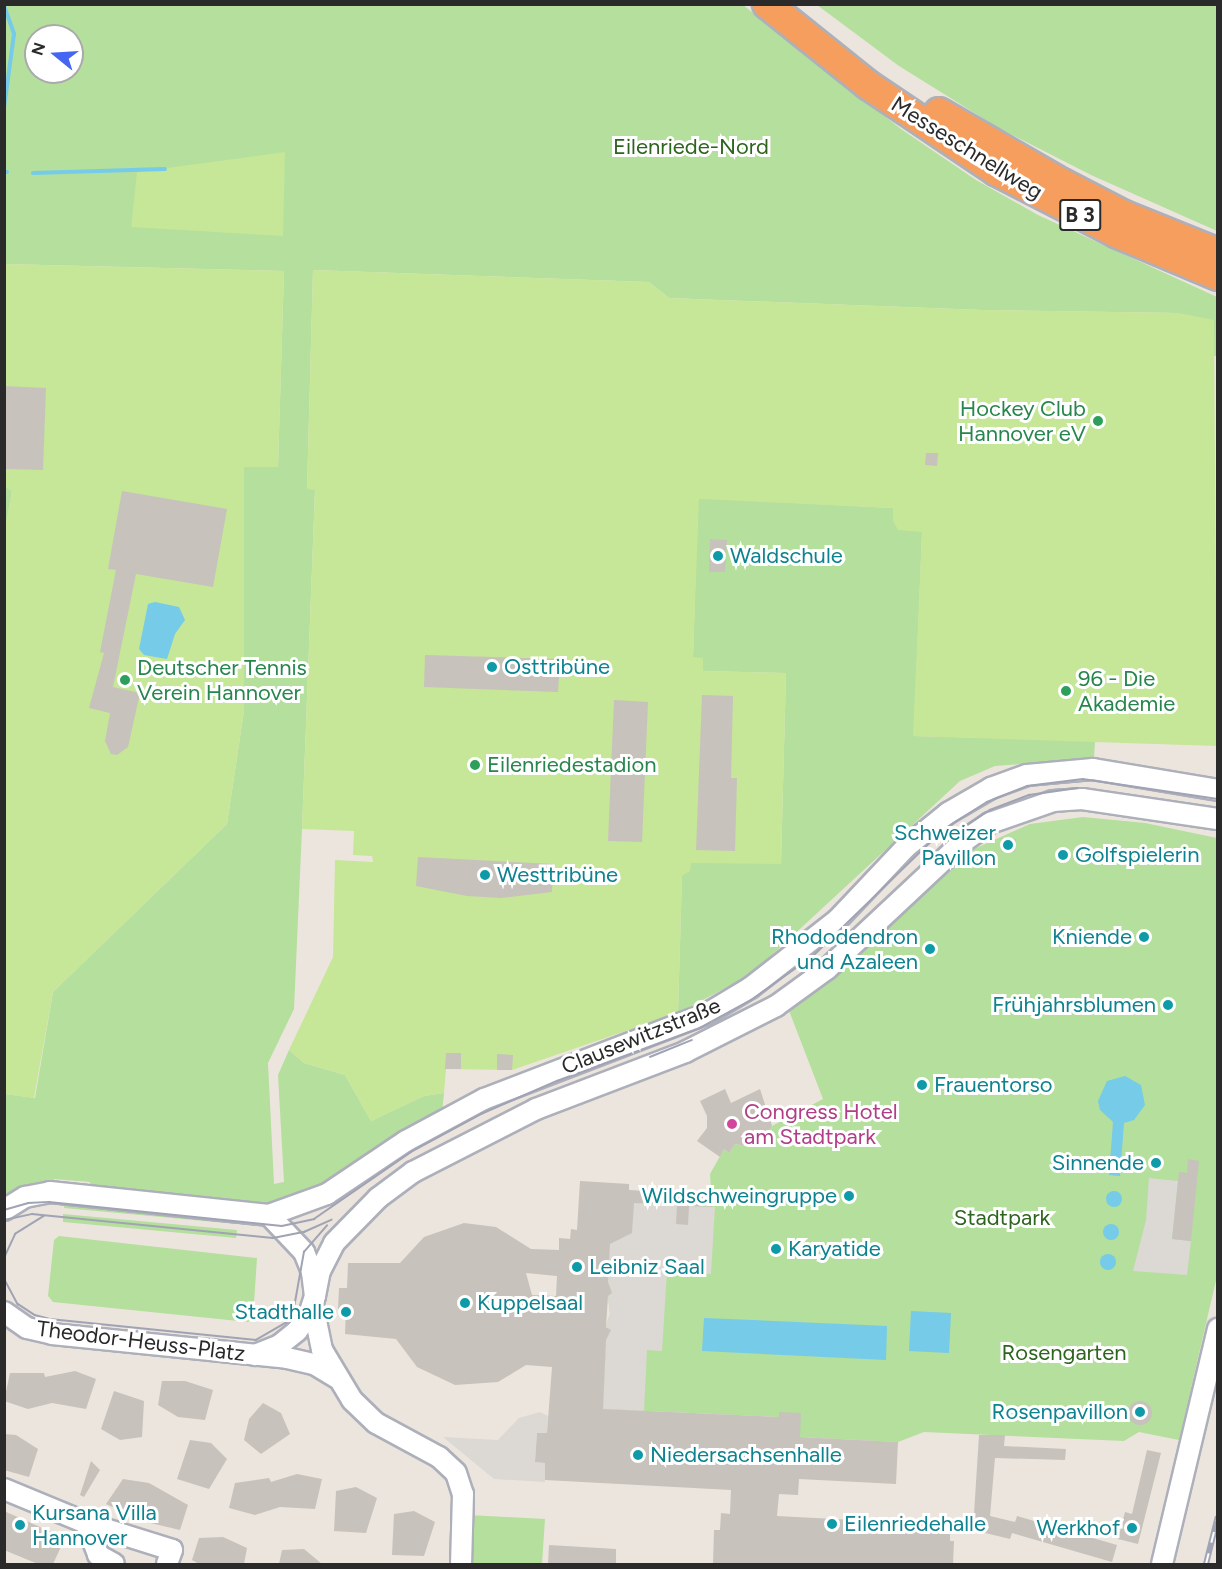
<!DOCTYPE html>
<html>
<head>
<meta charset="utf-8">
<style>
  body { margin:0 }
  #map { position:relative; width:1222px; height:1569px; overflow:hidden; background:#ece5dd; font-family:Figtree,sans-serif }
  div>[style] { position:absolute }
  .green>* { inset:0; background:#b4df9c }
  .pitch>* { inset:0; background:#c6e698 }
  .plaza>* { inset:0; background:#dcd8d4 }
  .water>* { inset:0; background:#75cbe8 }
  .round { border-radius:50% }
  .stream>* { height:4px; margin:-2px; padding:0 2px; transform-origin:2px; border-radius:2px; background:#75cbe8 }
  .building>* { inset:0; background:#c7c2bc }
  .roads { filter:drop-shadow(2px 0 #adb0ba) drop-shadow(-2px 0 #adb0ba) drop-shadow(0 2px #adb0ba) drop-shadow(0 -2px #adb0ba) }
  .minor>* { height:20px; margin:-10px; padding:0 10px; transform-origin:10px; border-radius:10px; background:#fff }
  .highway>* { height:28px; margin:-14px; padding:0 14px; transform-origin:14px; border-radius:14px; background:#f69e5e }
  .tram>* { height:1.5px; margin:-0.75px; padding:0 0.75px; transform-origin:0.75px; border-radius:0.75px; background:#a0a3b4 }
  .rail>* { height:6px; margin-top:-3px; transform-origin:0; background:repeating-linear-gradient(90deg,#fff 0 11px,#a0a3b4 0 22px); box-sizing:border-box; border-block:2px solid #a0a3b4 }
  .dots>* { width:16px; height:16px; translate:-50% -50%; box-sizing:border-box; border:3px solid #fff; border-radius:50% }
  span { translate:-50% -50%; white-space:nowrap; text-align:center; line-height:1.15; -webkit-text-stroke:6px #fff; paint-order:stroke }
  .shield-label span { padding:2px 4px; background:#fff; border:2px solid; border-radius:4px; -webkit-text-stroke-width:0 }
  .shield-label { font-size:21px; color:#2a2a2a; font-weight:700 }
  .park-label { font-size:22px; color:#2d641e }
  .street-label { font-size:22px; color:#2a2a2a }
  .leisure-label { font-size:22px; color:#27864d }
  .right { translate:-100% -50%; text-align:right }
  .left { translate:0 -50%; text-align:left }
  .culture-label { font-size:22px; color:#0d838f }
  .hotel-label { font-size:22px; color:#b23c85 }
  .frame { position:absolute; inset:0; border:6px solid #2a2a2a; pointer-events:none }
  .north { position:absolute; left:24px; top:24px; width:60px; height:60px; box-sizing:border-box; background:#fff; border:2px solid #aaa; border-radius:50%; rotate:288deg; font-size:16px; font-weight:700; line-height:24px; text-align:center; color:#2a2a2a }
  .north::after { content:''; display:block; margin:auto; width:21px; height:27px; background:#4566f1; clip-path:polygon(50% 0,100% 100%,50% 72%,0 100%) }
</style>
</head>
<body>
<div id="map">
  <div class="green">
    <div style="clip-path:polygon(evenodd,4px 5px,743px 5px,901px 129px,976px 180px,1038px 215px,1217px 297px,1217px 356px,1213px 356px,1179px 313px,982px 310px,669px 298px,649px 282px,313px 270px,307px 489px,315px 489px,302px 829px,294px 1009px,268px 1063px,274px 1184px,284px 1182px,278px 1075px,289px 1050px,304px 1063px,345px 1075px,371px 1121px,424px 1096px,444px 1093px,442px 1113px,304px 1195px,270px 1203px,89px 1189px,90px 1182px,54px 1179px,53px 1186px,5px 1201px,5px 1094px,35px 1098px,53px 992px,227px 824px,244px 711px,244px 466px,278px 467px,284px 271px,5px 264px,4px 5px,36px 36px,72px 36px,72px 72px,36px 72px,36px 36px)"></div>
    <div style="clip-path:polygon(817px 5px,1217px 5px,1217px 231px,1091px 175px,997px 127px,899px 66px)"></div>
    <div style="clip-path:polygon(5px 486px,12px 491px,5px 532px)"></div>
    <div style="clip-path:polygon(698px 498px,893px 508px,922px 532px,914px 736px,1095px 741px,1094px 758px,995px 766px,960px 781px,750px 975px,678px 1013px,682px 876px,691px 863px,781px 863px,786px 673px,702px 671px,693px 658px)"></div>
    <div style="clip-path:polygon(1083px 817px,1145px 823px,1217px 838px,1217px 1276px,1179px 1440px,1139px 1432px,1124px 1441px,924px 1432px,898px 1442px,800px 1437px,779px 1412px,779px 1417px,603px 1409px,606px 1340px,611px 1330px,606px 1326px,610px 1314px,608px 1296px,612px 1293px,608px 1282px,610px 1242px,632px 1233px,628px 1203px,712px 1207px,710px 1174px,724px 1149px,729px 1153px,735px 1144px,757px 1148px,772px 1126px,823px 1099px,788px 1008px,832px 977px,974px 849px,1030px 824px)"></div>
    <div style="clip-path:polygon(65px 1200px,238px 1216px,237px 1224px,64px 1208px)"></div>
    <div style="clip-path:polygon(63px 1214px,237px 1230px,236px 1238px,63px 1222px)"></div>
    <div style="clip-path:polygon(59px 1236px,257px 1258px,253px 1318px,248px 1322px,53px 1302px,48px 1296px,54px 1240px)"></div>
    <div style="clip-path:polygon(469px 1515px,545px 1519px,542px 1564px,466px 1564px)"></div>
  </div>
  <div class="pitch">
    <div style="clip-path:polygon(285px 152px,283px 236px,131px 227px,137px 172px)"></div>
    <div style="clip-path:polygon(5px 264px,284px 271px,278px 467px,244px 467px,244px 711px,227px 824px,53px 992px,34px 1098px,5px 1094px,4px 532px,12px 491px,4px 486px)"></div>
    <div style="clip-path:polygon(313px 270px,649px 282px,669px 298px,982px 310px,1179px 313px,1214px 320px,1217px 746px,913px 736px,922px 532px,898px 530px,893px 521px,893px 508px,699px 499px,693px 657px,703px 658px,703px 671px,786px 673px,781px 864px,691px 863px,690px 871px,682px 876px,678px 1013px,512px 1070px,446px 1069px,444px 1093px,424px 1096px,371px 1121px,345px 1075px,304px 1063px,289px 1050px,333px 957px,335px 860px,373px 862px,372px 856px,353px 855px,354px 831px,302px 829px,315px 490px,307px 489px)"></div>
  </div>
  <div class="plaza">
    <div style="clip-path:polygon(1149px 1178px,1178px 1181px,1172px 1239px,1191px 1241px,1187px 1275px,1133px 1271px,1146px 1220px)"></div>
    <div style="clip-path:polygon(628px 1203px,715px 1207px,711px 1274px,667px 1272px,662px 1351px,647px 1350px,644px 1411px,603px 1409px,606px 1340px,611px 1330px,606px 1326px,610px 1314px,608px 1296px,612px 1293px,608px 1282px,610px 1242px,632px 1233px)"></div>
    <div style="clip-path:polygon(540px 1412px,548px 1416px,547px 1433px,537px 1433px,535px 1462px,545px 1463px,545px 1482px,494px 1479px,443px 1437px,498px 1440px,519px 1418px)"></div>
  </div>
  <div class="water">
    <div style="clip-path:polygon(155px 602px,179px 607px,185px 620px,175px 634px,167px 659px,144px 655px,139px 649px,148px 604px)"></div>
    <div style="clip-path:polygon(1125px 1076px,1141px 1085px,1145px 1105px,1134px 1120px,1124px 1123px,1120px 1176px,1109px 1175px,1113px 1122px,1100px 1110px,1098px 1101px,1107px 1081px)"></div>
    <div class="round" style="left:1106px;top:1191px;width:16px;height:16px"></div>
    <div class="round" style="left:1103px;top:1224px;width:16px;height:16px"></div>
    <div class="round" style="left:1100px;top:1254px;width:16px;height:16px"></div>
    <div style="clip-path:polygon(911px 1311px,951px 1313px,949px 1353px,909px 1351px)"></div>
    <div style="clip-path:polygon(704px 1318px,887px 1326px,886px 1360px,702px 1351px)"></div>
  </div>
  <div class="stream">
    <div style="left:4px;top:6px;width:30px;rotate:70deg"></div>
    <div style="left:14px;top:34px;width:75px;rotate:97.7deg"></div>
    <div style="left:4px;top:172px;width:3px"></div>
    <div style="left:33px;top:173px;width:132px;rotate:-1.7deg"></div>
  </div>
  <div class="building">
    <div style="clip-path:polygon(4px 386px,46px 388px,43px 470px,4px 469px)"></div>
    <div style="clip-path:polygon(926px 453px,938px 453px,937px 466px,925px 465px)"></div>
    <div style="clip-path:polygon(122px 491px,227px 509px,213px 587px,136px 574px,113px 687px,140px 693px,128px 747px,117px 755px,111px 754px,105px 741px,110px 713px,89px 708px,104px 653px,100px 652px,116px 570px,108px 569px)"></div>
    <div style="clip-path:polygon(710px 539px,727px 540px,725px 572px,709px 572px)"></div>
    <div style="clip-path:polygon(425px 655px,560px 659px,558px 692px,424px 687px)"></div>
    <div style="clip-path:polygon(702px 695px,733px 696px,731px 778px,737px 778px,735px 851px,696px 850px)"></div>
    <div style="clip-path:polygon(614px 700px,648px 702px,642px 842px,608px 841px)"></div>
    <div style="clip-path:polygon(1001px 838px,1016px 839px,1015px 852px,1001px 852px)"></div>
    <div style="clip-path:polygon(418px 857px,553px 864px,552px 892px,501px 898px,467px 896px,416px 886px)"></div>
    <div style="clip-path:polygon(446px 1053px,461px 1053px,461px 1069px,445px 1069px)"></div>
    <div style="clip-path:polygon(497px 1054px,513px 1055px,512px 1070px,497px 1070px)"></div>
    <div style="clip-path:polygon(725px 1089px,731px 1103px,760px 1089px,772px 1126px,757px 1148px,735px 1144px,729px 1153px,724px 1149px,720px 1157px,697px 1141px,707px 1128px,707px 1116px,700px 1101px)"></div>
    <div style="clip-path:polygon(1188px 1159px,1199px 1161px,1191px 1241px,1172px 1239px,1179px 1172px,1187px 1173px)"></div>
    <div style="clip-path:polygon(evenodd,580px 1181px,629px 1184px,629px 1190px,713px 1195px,712px 1207px,689px 1206px,688px 1225px,676px 1224px,677px 1205px,634px 1203px,632px 1233px,610px 1244px,608px 1282px,612px 1293px,608px 1296px,606px 1327px,611px 1330px,606px 1340px,603px 1409px,779px 1417px,779px 1412px,801px 1413px,800px 1437px,898px 1442px,896px 1484px,799px 1479px,798px 1495px,779px 1494px,777px 1516px,950px 1525px,950px 1541px,954px 1541px,953px 1564px,713px 1564px,714px 1530px,720px 1530px,721px 1513px,730px 1514px,731px 1490px,545px 1480px,545px 1463px,535px 1462px,537px 1433px,547px 1433px,552px 1367px,526px 1365px,498px 1382px,455px 1385px,417px 1367px,396px 1339px,345px 1334px,346px 1309px,338px 1309px,339px 1288px,347px 1288px,348px 1263px,400px 1263px,424px 1237px,464px 1223px,496px 1227px,531px 1249px,559px 1250px,559px 1238px,570px 1239px,571px 1229px,577px 1230px,580px 1181px,526px 1273px,557px 1276px,556px 1296px,532px 1295px,526px 1273px)"></div>
    <div style="clip-path:polygon(75px 1371px,96px 1379px,86px 1409px,52px 1403px,28px 1409px,4px 1401px,10px 1373px,44px 1373px,45px 1377px)"></div>
    <div style="clip-path:polygon(162px 1381px,185px 1381px,213px 1390px,205px 1420px,178px 1417px,158px 1405px)"></div>
    <div style="clip-path:polygon(114px 1391px,144px 1401px,142px 1437px,120px 1440px,101px 1429px)"></div>
    <div class="round" style="left:1128px;top:1401px;width:24px;height:24px"></div>
    <div style="clip-path:polygon(263px 1403px,281px 1413px,290px 1434px,261px 1454px,244px 1440px,249px 1419px)"></div>
    <div style="clip-path:polygon(4px 1434px,16px 1435px,38px 1449px,29px 1477px,4px 1470px)"></div>
    <div style="clip-path:polygon(979px 1435px,1005px 1435px,1004px 1446px,1066px 1449px,1065px 1460px,995px 1458px,990px 1516px,1015px 1522px,1017px 1516px,1117px 1545px,1112px 1562px,1012px 1533px,1010px 1539px,973px 1530px)"></div>
    <div style="clip-path:polygon(190px 1440px,211px 1443px,227px 1459px,209px 1489px,177px 1479px)"></div>
    <div style="clip-path:polygon(1147px 1450px,1161px 1453px,1138px 1544px,1118px 1539px,1125px 1512px,1132px 1514px)"></div>
    <div style="clip-path:polygon(91px 1461px,100px 1470px,84px 1497px,80px 1495px)"></div>
    <div style="clip-path:polygon(297px 1474px,322px 1479px,315px 1509px,280px 1507px,255px 1515px,229px 1508px,235px 1483px,269px 1478px,271px 1482px)"></div>
    <div style="clip-path:polygon(123px 1479px,149px 1483px,188px 1505px,180px 1530px,142px 1521px,106px 1504px)"></div>
    <div style="clip-path:polygon(356px 1487px,377px 1498px,366px 1533px,334px 1531px,336px 1491px)"></div>
    <div style="clip-path:polygon(4px 1511px,65px 1538px,53px 1564px,38px 1564px,4px 1550px)"></div>
    <div style="clip-path:polygon(414px 1511px,435px 1522px,424px 1556px,392px 1555px,394px 1514px)"></div>
    <div style="clip-path:polygon(223px 1537px,247px 1548px,244px 1564px,199px 1564px,192px 1560px,199px 1538px)"></div>
    <div style="clip-path:polygon(549px 1545px,616px 1549px,616px 1564px,548px 1564px)"></div>
    <div style="clip-path:polygon(304px 1549px,322px 1564px,279px 1564px,282px 1550px)"></div>
  </div>
  <div class="roads">
    <div class="minor">
      <div style="left:4px;top:1210px;width:25px;rotate:-32deg"></div>
      <div style="left:25px;top:1197px;width:25px;rotate:-11deg"></div>
      <div style="left:50px;top:1192px;width:220px;rotate:6deg"></div>
      <div style="left:269px;top:1215px;width:51px;rotate:46.6deg"></div>
      <div style="left:304px;top:1252px;width:22px;rotate:68deg"></div>
      <div style="left:312px;top:1272px;width:24px;rotate:83deg"></div>
      <div style="left:315px;top:1296px;width:20px;rotate:108deg"></div>
      <div style="left:309px;top:1315px;width:20px;rotate:127deg"></div>
      <div style="left:297px;top:1331px;width:22px;rotate:141deg"></div>
      <div style="left:280px;top:1345px;width:27px;rotate:158deg"></div>
      <div style="left:269px;top:1215px;width:62px;rotate:-19.9deg"></div>
      <div style="left:327px;top:1194px;width:95px;rotate:-33.9deg"></div>
      <div style="left:406px;top:1141px;width:89px;rotate:-28.3deg"></div>
      <div style="left:484px;top:1099px;width:240px;rotate:-21deg"></div>
      <div style="left:708px;top:1013px;width:49px;rotate:-30.8deg"></div>
      <div style="left:750px;top:988px;width:110px;rotate:-38deg"></div>
      <div style="left:837px;top:920px;width:100px;rotate:-46.6deg"></div>
      <div style="left:906px;top:847px;width:54px;rotate:-39deg"></div>
      <div style="left:948px;top:813px;width:50px;rotate:-30.2deg"></div>
      <div style="left:991px;top:788px;width:38px;rotate:-20deg"></div>
      <div style="left:1027px;top:775px;width:66px;rotate:-5.2deg"></div>
      <div style="left:1093px;top:769px;width:127px;rotate:9.5deg"></div>
      <div style="left:315px;top:1296px;width:25px;rotate:-79deg"></div>
      <div style="left:320px;top:1271px;width:31px;rotate:-63deg"></div>
      <div style="left:334px;top:1243px;width:63px;rotate:-45.6deg"></div>
      <div style="left:378px;top:1198px;width:44px;rotate:-36.6deg"></div>
      <div style="left:413px;top:1172px;width:138px;rotate:-27.1deg"></div>
      <div style="left:536px;top:1109px;width:160px;rotate:-20.9deg"></div>
      <div style="left:685px;top:1052px;width:102px;rotate:-26.8deg"></div>
      <div style="left:776px;top:1006px;width:63px;rotate:-36deg"></div>
      <div style="left:827px;top:969px;width:187px;rotate:-43.1deg"></div>
      <div style="left:964px;top:841px;width:32px;rotate:-35deg"></div>
      <div style="left:990px;top:823px;width:67px;rotate:-19.2deg"></div>
      <div style="left:1053px;top:801px;width:29px;rotate:-4deg"></div>
      <div style="left:1082px;top:799px;width:137px;rotate:8.4deg"></div>
      <div style="left:313px;top:1306px;width:45px;rotate:78.4deg"></div>
      <div style="left:322px;top:1350px;width:58px;rotate:59deg"></div>
      <div style="left:352px;top:1400px;width:33px;rotate:44deg"></div>
      <div style="left:376px;top:1423px;width:72px;rotate:28.4deg"></div>
      <div style="left:439px;top:1457px;width:23px;rotate:43deg"></div>
      <div style="left:456px;top:1473px;width:22px;rotate:72deg"></div>
      <div style="left:463px;top:1494px;width:70px;rotate:91.6deg"></div>
      <div style="left:4px;top:1312px;width:28px;rotate:35deg"></div>
      <div style="left:27px;top:1328px;width:26px;rotate:13deg"></div>
      <div style="left:52px;top:1334px;width:236px;rotate:5.8deg"></div>
      <div style="left:287px;top:1358px;width:28px;rotate:13deg"></div>
      <div style="left:314px;top:1364px;width:26px;rotate:31deg"></div>
      <div style="left:4px;top:1489px;width:89px;rotate:22.5deg"></div>
      <div style="left:86px;top:1523px;width:90px;rotate:17.4deg"></div>
      <div style="left:172px;top:1550px;width:15px;rotate:110deg"></div>
      <div style="left:86px;top:1523px;width:34px;rotate:69deg"></div>
      <div style="left:98px;top:1555px;width:18px;rotate:29deg"></div>
      <div style="left:1162px;top:1564px;width:242px;rotate:-76.6deg"></div>
    </div>
    <div class="highway">
      <div style="left:767px;top:4px;width:129px;rotate:38.7deg"></div>
      <div style="left:868px;top:85px;width:154px;rotate:33.9deg"></div>
      <div style="left:996px;top:171px;width:135px;rotate:27.3deg"></div>
      <div style="left:1116px;top:233px;width:111px;rotate:22.9deg"></div>
      <div style="left:939px;top:112px;width:142px;rotate:30deg"></div>
      <div style="left:1062px;top:183px;width:70px;rotate:27.3deg"></div>
      <div style="left:1124px;top:215px;width:101px;rotate:22deg"></div>
    </div>
  </div>
  <div class="tram">
    <div style="left:948px;top:837px;width:50px;rotate:-32.7deg"></div>
    <div style="left:990px;top:810px;width:42px;rotate:-21deg"></div>
    <div style="left:1029px;top:795px;width:49px;rotate:-8.1deg"></div>
    <div style="left:650px;top:1057px;width:45px;rotate:-22deg"></div>
    <div style="left:4px;top:1210px;width:25px;rotate:-16deg"></div>
    <div style="left:28px;top:1203px;width:21px;rotate:-3deg"></div>
    <div style="left:49px;top:1202px;width:234px;rotate:5.9deg"></div>
    <div style="left:282px;top:1226px;width:33px;rotate:-12deg"></div>
    <div style="left:314px;top:1219px;width:118px;rotate:-34.6deg"></div>
    <div style="left:411px;top:1152px;width:80px;rotate:-28.5deg"></div>
    <div style="left:481px;top:1114px;width:83px;rotate:-23.5deg"></div>
    <div style="left:557px;top:1081px;width:153px;rotate:-20.3deg"></div>
    <div style="left:700px;top:1028px;width:58px;rotate:-28.8deg"></div>
    <div style="left:751px;top:1000px;width:76px;rotate:-35.4deg"></div>
    <div style="left:813px;top:956px;width:181px;rotate:-44.1deg"></div>
    <div style="left:943px;top:830px;width:52px;rotate:-32.5deg"></div>
    <div style="left:987px;top:802px;width:43px;rotate:-21.8deg"></div>
    <div style="left:1027px;top:786px;width:56px;rotate:-7.1deg"></div>
    <div style="left:1083px;top:779px;width:136px;rotate:8.4deg"></div>
    <div style="left:4px;top:1220px;width:29px;rotate:-12deg"></div>
    <div style="left:32px;top:1214px;width:242px;rotate:5.7deg"></div>
    <div style="left:273px;top:1238px;width:32px;rotate:-11deg"></div>
    <div style="left:304px;top:1232px;width:30px;rotate:-24deg"></div>
    <div style="left:4px;top:1258px;width:26px;rotate:-65deg"></div>
    <div style="left:15px;top:1234px;width:34px;rotate:-32deg"></div>
    <div style="left:4px;top:1278px;width:30px;rotate:62deg"></div>
    <div style="left:18px;top:1304px;width:20px;rotate:33deg"></div>
    <div style="left:35px;top:1315px;width:16px;rotate:15deg"></div>
    <div style="left:50px;top:1319px;width:207px;rotate:5.8deg"></div>
    <div style="left:256px;top:1340px;width:34px;rotate:-30deg"></div>
    <div style="left:286px;top:1323px;width:17px;rotate:-62deg"></div>
    <div style="left:294px;top:1308px;width:57px;rotate:-79.9deg"></div>
    <div style="left:304px;top:1252px;width:35px;rotate:-49deg"></div>
  </div>
  <div class="rail">
    <div style="left:1206px;top:1564px;width:49px;rotate:-76deg"></div>
  </div>
  <div class="dots">
    <div style="left:1098px;top:421px;background:#2e9e5b"></div>
    <div style="left:718px;top:556px;background:#0f9aa8"></div>
    <div style="left:492px;top:667px;background:#0f9aa8"></div>
    <div style="left:125px;top:680px;background:#2e9e5b"></div>
    <div style="left:1066px;top:691px;background:#2e9e5b"></div>
    <div style="left:475px;top:765px;background:#2e9e5b"></div>
    <div style="left:1008px;top:845px;background:#0f9aa8"></div>
    <div style="left:1063px;top:855px;background:#0f9aa8"></div>
    <div style="left:485px;top:875px;background:#0f9aa8"></div>
    <div style="left:1144px;top:937px;background:#0f9aa8"></div>
    <div style="left:930px;top:949px;background:#0f9aa8"></div>
    <div style="left:1168px;top:1005px;background:#0f9aa8"></div>
    <div style="left:922px;top:1085px;background:#0f9aa8"></div>
    <div style="left:732px;top:1124px;background:#d1479c"></div>
    <div style="left:1156px;top:1163px;background:#0f9aa8"></div>
    <div style="left:849px;top:1196px;background:#0f9aa8"></div>
    <div style="left:776px;top:1249px;background:#0f9aa8"></div>
    <div style="left:577px;top:1267px;background:#0f9aa8"></div>
    <div style="left:465px;top:1303px;background:#0f9aa8"></div>
    <div style="left:346px;top:1312px;background:#0f9aa8"></div>
    <div style="left:1140px;top:1412px;background:#0f9aa8"></div>
    <div style="left:638px;top:1455px;background:#0f9aa8"></div>
    <div style="left:832px;top:1524px;background:#0f9aa8"></div>
    <div style="left:20px;top:1525px;background:#0f9aa8"></div>
    <div style="left:1132px;top:1528px;background:#0f9aa8"></div>
  </div>
  <div class="shield-label">
    <span style="left:1080px;top:215px">B 3</span>
  </div>
  <div class="park-label">
    <span style="left:691px;top:147px">Eilenriede-Nord</span>
    <span style="left:1002px;top:1218px">Stadtpark</span>
    <span style="left:1064px;top:1353px">Rosengarten</span>
  </div>
  <div class="street-label">
    <span style="left:967px;top:148px;rotate:32deg">Messeschnellweg</span>
    <span style="left:641px;top:1036px;rotate:-22deg">Clausewitzstraße</span>
    <span style="left:141px;top:1341px;rotate:7deg">Theodor-Heuss-Platz</span>
  </div>
  <div class="leisure-label">
    <span class="right" style="left:1086px;top:421px">Hockey Club<br>Hannover eV</span>
    <span class="left" style="left:137px;top:680px">Deutscher Tennis<br>Verein Hannover</span>
    <span class="left" style="left:1078px;top:691px">96 - Die<br>Akademie</span>
    <span class="left" style="left:487px;top:765px">Eilenriedestadion</span>
  </div>
  <div class="culture-label">
    <span class="left" style="left:730px;top:556px">Waldschule</span>
    <span class="left" style="left:504px;top:667px">Osttribüne</span>
    <span class="right" style="left:996px;top:845px">Schweizer<br>Pavillon</span>
    <span class="left" style="left:1075px;top:855px">Golfspielerin</span>
    <span class="left" style="left:497px;top:875px">Westtribüne</span>
    <span class="right" style="left:918px;top:949px">Rhododendron<br>und Azaleen</span>
    <span class="right" style="left:1132px;top:937px">Kniende</span>
    <span class="right" style="left:1156px;top:1005px">Frühjahrsblumen</span>
    <span class="left" style="left:934px;top:1085px">Frauentorso</span>
    <span class="right" style="left:1144px;top:1163px">Sinnende</span>
    <span class="right" style="left:837px;top:1196px">Wildschweingruppe</span>
    <span class="left" style="left:788px;top:1249px">Karyatide</span>
    <span class="left" style="left:589px;top:1267px">Leibniz Saal</span>
    <span class="left" style="left:477px;top:1303px">Kuppelsaal</span>
    <span class="right" style="left:334px;top:1312px">Stadthalle</span>
    <span class="right" style="left:1128px;top:1412px">Rosenpavillon</span>
    <span class="left" style="left:650px;top:1455px">Niedersachsenhalle</span>
    <span class="left" style="left:32px;top:1525px">Kursana Villa<br>Hannover</span>
    <span class="left" style="left:844px;top:1524px">Eilenriedehalle</span>
    <span class="right" style="left:1120px;top:1528px">Werkhof</span>
  </div>
  <div class="hotel-label">
    <span class="left" style="left:744px;top:1124px">Congress Hotel<br>am Stadtpark</span>
  </div>
  <div class="frame"></div>
  <div class="north">N</div>
</div>
</body>
</html>
